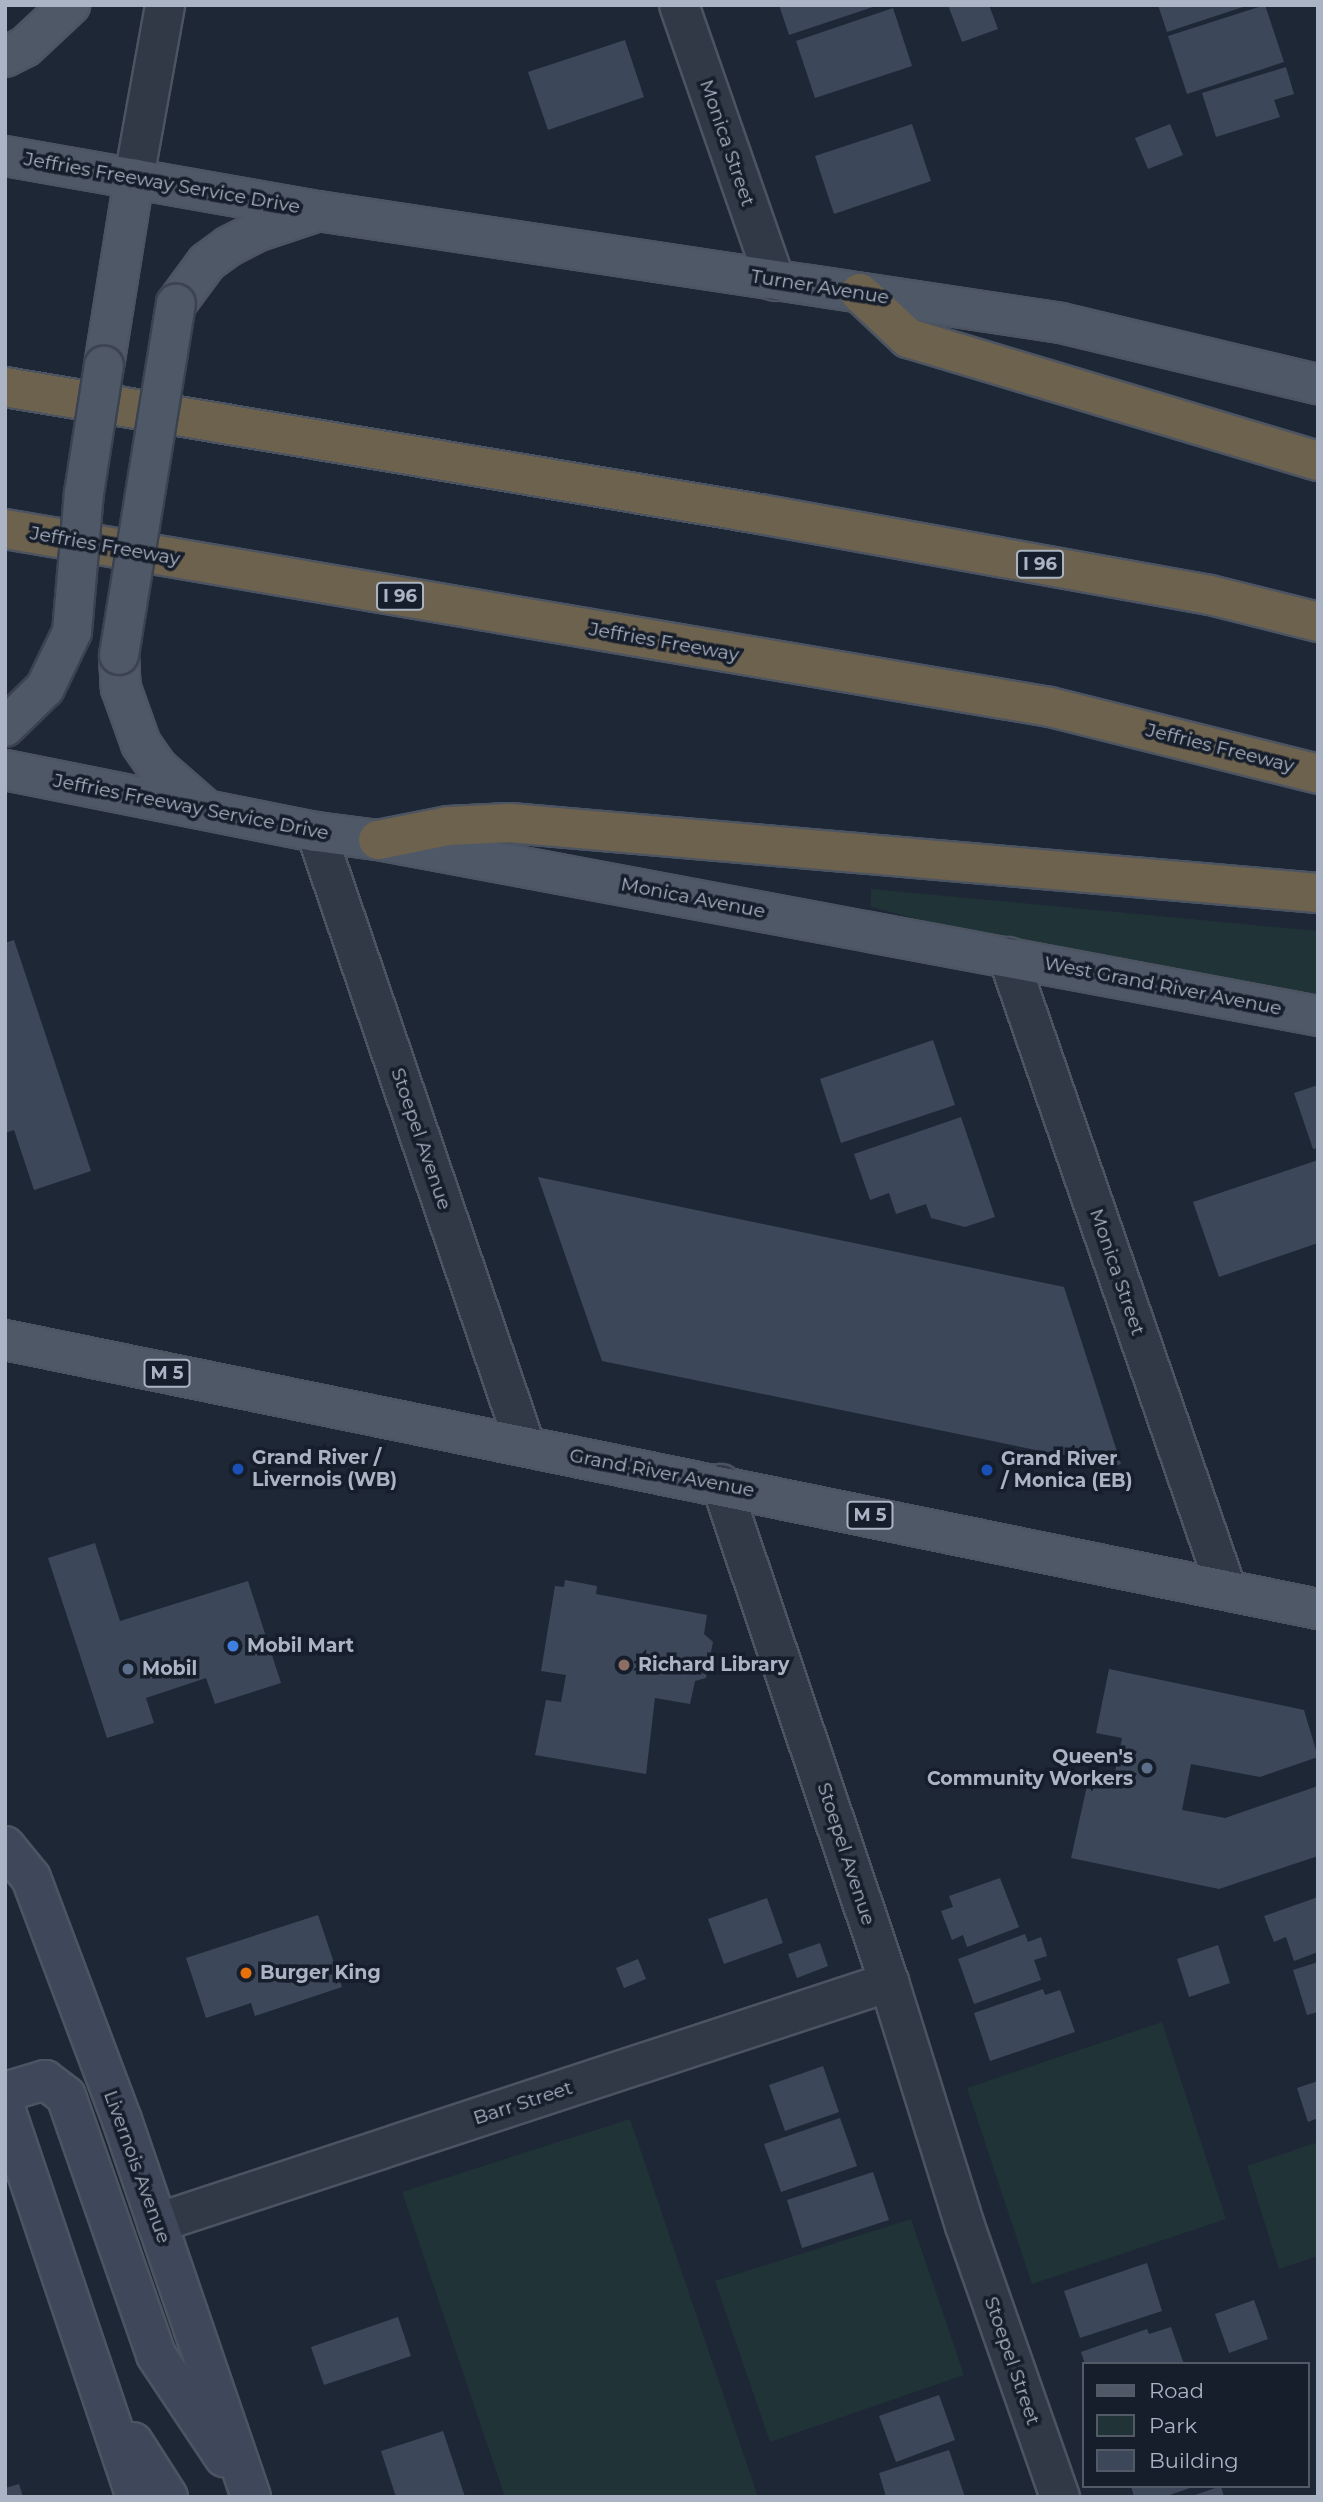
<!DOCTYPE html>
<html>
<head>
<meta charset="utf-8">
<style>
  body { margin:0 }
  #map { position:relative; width:1323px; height:2502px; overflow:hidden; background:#1e2736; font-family:Montserrat,sans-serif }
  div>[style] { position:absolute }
  .green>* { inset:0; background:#203337 }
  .building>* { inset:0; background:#3c4759 }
  .roads { filter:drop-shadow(2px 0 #4c5462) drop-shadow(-2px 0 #4c5462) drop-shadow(0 2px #4c5462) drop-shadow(0 -2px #4c5462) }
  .minor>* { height:38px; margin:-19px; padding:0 19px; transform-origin:19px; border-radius:19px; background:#313946 }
  .tertiary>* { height:38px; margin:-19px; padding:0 19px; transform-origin:19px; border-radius:19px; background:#313946 }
  .secondary>* { height:38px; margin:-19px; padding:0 19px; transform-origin:19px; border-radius:19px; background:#3f485a }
  .primary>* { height:38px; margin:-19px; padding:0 19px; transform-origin:19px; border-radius:19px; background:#4f5867 }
  .motorway>* { height:38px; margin:-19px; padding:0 19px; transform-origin:19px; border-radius:19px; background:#6d624e }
  .bridges { filter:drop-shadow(2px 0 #3b4250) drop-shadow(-2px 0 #3b4250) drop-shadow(0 2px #3b4250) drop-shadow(0 -2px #3b4250) }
  .primary-bridge>* { height:38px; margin:-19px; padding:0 19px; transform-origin:19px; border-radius:19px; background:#4f5867 }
  .dots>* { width:19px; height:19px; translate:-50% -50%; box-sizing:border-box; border:4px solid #171e2b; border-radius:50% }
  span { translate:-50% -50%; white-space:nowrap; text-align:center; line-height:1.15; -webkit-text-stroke:7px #171e2b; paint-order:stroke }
  .shield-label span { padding:2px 5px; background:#171e2b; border:2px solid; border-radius:5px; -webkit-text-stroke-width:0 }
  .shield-label { font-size:18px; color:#abb4c4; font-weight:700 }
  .street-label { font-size:19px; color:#abb4c4 }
  .poi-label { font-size:19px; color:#abb4c4; font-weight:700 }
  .left { translate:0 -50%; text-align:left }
  .right { translate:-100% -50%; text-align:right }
  .frame { position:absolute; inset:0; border:7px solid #abb4c4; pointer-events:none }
  .legend { position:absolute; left:1082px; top:2362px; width:228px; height:126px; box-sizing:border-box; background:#171e2b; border:2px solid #525a68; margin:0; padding:9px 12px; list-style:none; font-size:21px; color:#abb4c4 }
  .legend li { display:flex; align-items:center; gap:14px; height:35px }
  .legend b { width:35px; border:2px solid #525a68 }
</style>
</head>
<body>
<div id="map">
  <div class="green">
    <div style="clip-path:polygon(871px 889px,1318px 931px,1318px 996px,1009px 943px,871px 907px)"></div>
    <div style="clip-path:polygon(1162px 2022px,1226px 2219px,1032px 2284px,967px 2088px)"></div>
    <div style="clip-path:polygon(630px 2119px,758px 2497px,505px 2497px,402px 2192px)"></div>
    <div style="clip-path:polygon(1318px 2142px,1318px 2256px,1279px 2269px,1247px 2166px)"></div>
    <div style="clip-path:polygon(911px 2219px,964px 2375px,770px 2442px,715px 2281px)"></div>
  </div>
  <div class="building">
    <div style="clip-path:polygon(779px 5px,876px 5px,876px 6px,789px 35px)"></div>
    <div style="clip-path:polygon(948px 5px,989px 5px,998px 29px,962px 42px)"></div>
    <div style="clip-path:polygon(1158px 5px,1246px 5px,1246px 6px,1167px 32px)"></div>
    <div style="clip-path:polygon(1265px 5px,1284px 62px,1187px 94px,1168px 36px)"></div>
    <div style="clip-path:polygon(893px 8px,912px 66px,815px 98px,796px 41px)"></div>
    <div style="clip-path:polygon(625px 40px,644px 97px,548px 130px,528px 72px)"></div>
    <div style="clip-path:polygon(1286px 67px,1294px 94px,1274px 100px,1280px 117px,1216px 137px,1202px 93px)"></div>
    <div style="clip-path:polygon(912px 124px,931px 181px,834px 214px,815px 156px)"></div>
    <div style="clip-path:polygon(1170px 124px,1183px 155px,1148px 169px,1135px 138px)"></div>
    <div style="clip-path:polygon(14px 940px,91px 1171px,34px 1190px,14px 1130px,5px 1133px,5px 943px)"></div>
    <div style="clip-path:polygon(933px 1040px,955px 1105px,841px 1143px,820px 1079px)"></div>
    <div style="clip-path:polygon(1318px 1085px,1318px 1148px,1313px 1149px,1294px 1093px)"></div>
    <div style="clip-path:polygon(961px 1117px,995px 1217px,965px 1227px,931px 1218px,926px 1204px,896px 1214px,889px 1193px,870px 1200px,854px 1154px)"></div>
    <div style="clip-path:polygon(1318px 1160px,1318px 1243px,1219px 1277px,1193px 1202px)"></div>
    <div style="clip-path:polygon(538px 1177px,1064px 1287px,1121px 1464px,1114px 1466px,602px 1361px)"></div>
    <div style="clip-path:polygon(95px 1543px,120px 1621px,248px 1581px,281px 1683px,215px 1704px,206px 1678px,146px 1698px,154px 1723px,107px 1738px,48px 1558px)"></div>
    <div style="clip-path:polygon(565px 1580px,597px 1586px,596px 1594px,707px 1615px,704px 1634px,713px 1642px,706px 1678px,695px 1681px,690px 1704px,655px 1698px,646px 1774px,535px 1755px,546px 1700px,561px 1702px,566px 1675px,541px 1671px,555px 1586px,564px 1587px)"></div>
    <div style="clip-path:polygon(1109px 1669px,1304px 1710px,1318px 1757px,1260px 1777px,1191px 1764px,1182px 1810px,1225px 1818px,1318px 1786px,1318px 1856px,1219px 1889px,1071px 1858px,1090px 1772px,1114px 1777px,1122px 1738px,1096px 1733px)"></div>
    <div style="clip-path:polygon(1000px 1878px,1019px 1927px,967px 1947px,963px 1935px,952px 1940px,941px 1911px,953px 1907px,949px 1896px)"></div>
    <div style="clip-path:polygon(1318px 1897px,1318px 1952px,1294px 1961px,1286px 1937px,1274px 1942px,1264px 1916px)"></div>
    <div style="clip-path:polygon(767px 1898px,783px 1943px,724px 1964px,708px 1919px)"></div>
    <div style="clip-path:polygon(318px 1915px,342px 1987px,255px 2016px,251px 2003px,206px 2018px,186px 1958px)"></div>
    <div style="clip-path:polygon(1025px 1934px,1028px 1942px,1041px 1937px,1047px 1956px,1034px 1960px,1041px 1980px,974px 2004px,958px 1959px)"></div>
    <div style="clip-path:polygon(820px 1943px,828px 1966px,797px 1978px,788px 1954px)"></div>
    <div style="clip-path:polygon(1218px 1945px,1230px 1983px,1189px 1997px,1177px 1959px)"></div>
    <div style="clip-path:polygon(638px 1959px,646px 1979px,624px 1988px,616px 1968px)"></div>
    <div style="clip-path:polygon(1318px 1962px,1318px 2012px,1307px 2015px,1293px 1970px)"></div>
    <div style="clip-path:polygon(1043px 1989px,1045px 1995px,1060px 1990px,1075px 2032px,990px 2061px,974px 2013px)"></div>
    <div style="clip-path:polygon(823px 2066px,839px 2112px,785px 2131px,769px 2085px)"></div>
    <div style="clip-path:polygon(1318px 2081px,1318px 2118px,1308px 2122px,1297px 2088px)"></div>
    <div style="clip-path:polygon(840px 2118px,857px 2166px,781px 2192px,764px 2144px)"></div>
    <div style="clip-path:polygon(873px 2172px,889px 2220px,802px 2248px,787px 2200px)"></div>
    <div style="clip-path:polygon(1147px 2263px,1162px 2311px,1080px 2338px,1064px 2291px)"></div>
    <div style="clip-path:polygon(1254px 2300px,1268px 2339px,1229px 2353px,1215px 2314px)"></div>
    <div style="clip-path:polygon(398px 2317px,411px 2356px,324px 2385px,311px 2347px)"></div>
    <div style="clip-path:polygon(1171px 2327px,1184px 2364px,1085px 2364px,1081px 2352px,1147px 2329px,1149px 2334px)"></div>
    <div style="clip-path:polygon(939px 2395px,955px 2440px,896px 2462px,879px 2416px)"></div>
    <div style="clip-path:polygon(443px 2431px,465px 2497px,396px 2497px,381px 2451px)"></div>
    <div style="clip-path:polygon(949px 2450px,965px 2497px,886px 2497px,879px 2473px)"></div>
    <div style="clip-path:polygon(19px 2484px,23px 2497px,5px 2497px,5px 2488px)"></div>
    <div style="clip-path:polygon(1131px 2486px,1193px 2486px,1193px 2487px,1164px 2497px,1134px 2497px)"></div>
    <div style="clip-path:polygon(1221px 2486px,1224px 2497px,1192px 2497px,1192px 2496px)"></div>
  </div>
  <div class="roads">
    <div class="minor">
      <div style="left:679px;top:5px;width:292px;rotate:70.8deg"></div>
      <div style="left:316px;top:832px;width:648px;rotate:71.17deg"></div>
      <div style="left:1008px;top:957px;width:668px;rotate:70.94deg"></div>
      <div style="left:721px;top:1484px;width:526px;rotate:71.36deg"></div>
      <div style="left:889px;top:1982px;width:256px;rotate:72.7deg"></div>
      <div style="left:965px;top:2226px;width:287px;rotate:70.7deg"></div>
      <div style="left:157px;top:2223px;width:771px;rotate:-18.22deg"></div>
    </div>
    <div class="tertiary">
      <div style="left:134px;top:178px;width:176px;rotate:-79.8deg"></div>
    </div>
    <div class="secondary">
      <div style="left:5px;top:1846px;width:41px;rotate:50.9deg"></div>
      <div style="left:31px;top:1878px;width:259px;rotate:69.4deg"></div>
      <div style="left:122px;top:2120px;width:398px;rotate:71.1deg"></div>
      <div style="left:5px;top:2092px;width:42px;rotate:-16.7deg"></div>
      <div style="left:45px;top:2080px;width:26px;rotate:37deg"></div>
      <div style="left:66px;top:2096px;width:274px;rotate:70.8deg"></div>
      <div style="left:156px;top:2355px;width:123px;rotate:56.3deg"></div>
      <div style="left:5px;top:2108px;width:410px;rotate:71.4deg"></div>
      <div style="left:133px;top:2442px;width:65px;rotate:57.5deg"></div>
    </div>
    <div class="primary">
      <div style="left:5px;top:57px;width:22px;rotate:-27deg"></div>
      <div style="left:25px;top:47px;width:62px;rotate:-43deg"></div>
      <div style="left:5px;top:156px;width:318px;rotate:10deg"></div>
      <div style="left:318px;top:211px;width:751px;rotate:8.57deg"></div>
      <div style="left:1061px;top:323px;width:264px;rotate:13.4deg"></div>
      <div style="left:176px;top:304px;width:52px;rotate:-53.6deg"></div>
      <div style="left:207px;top:262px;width:27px;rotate:-36deg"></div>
      <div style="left:229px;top:246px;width:30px;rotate:-27deg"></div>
      <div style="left:256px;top:232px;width:60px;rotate:-18.4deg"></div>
      <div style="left:104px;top:366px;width:190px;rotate:-80.9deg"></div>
      <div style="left:119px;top:655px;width:33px;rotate:87deg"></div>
      <div style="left:121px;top:688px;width:59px;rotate:70.3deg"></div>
      <div style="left:141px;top:744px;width:29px;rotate:55deg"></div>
      <div style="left:158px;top:768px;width:62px;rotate:41.1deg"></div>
      <div style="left:5px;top:770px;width:317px;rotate:11.3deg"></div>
      <div style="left:316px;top:832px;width:63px;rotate:7.4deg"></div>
      <div style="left:378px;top:840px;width:956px;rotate:10.6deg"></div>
      <div style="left:5px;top:1340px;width:1340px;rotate:11.58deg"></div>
    </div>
    <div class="motorway">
      <div style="left:860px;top:293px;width:66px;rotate:43.2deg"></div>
      <div style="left:908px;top:338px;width:428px;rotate:16.7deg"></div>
      <div style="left:5px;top:387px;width:766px;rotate:9.55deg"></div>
      <div style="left:760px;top:514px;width:457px;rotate:10.2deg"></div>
      <div style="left:1210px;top:595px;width:111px;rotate:14deg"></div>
      <div style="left:5px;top:529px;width:1060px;rotate:9.67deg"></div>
      <div style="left:1050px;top:707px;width:276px;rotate:14deg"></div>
      <div style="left:378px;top:840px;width:71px;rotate:-11.3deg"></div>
      <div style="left:448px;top:826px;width:62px;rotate:-2.8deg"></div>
      <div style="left:510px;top:823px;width:811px;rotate:4.95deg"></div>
    </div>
  </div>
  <div class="bridges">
    <div class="primary-bridge">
      <div style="left:119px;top:655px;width:356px;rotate:-80.8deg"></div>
      <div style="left:5px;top:727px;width:56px;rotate:-44.3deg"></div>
      <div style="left:45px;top:688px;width:62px;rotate:-64.3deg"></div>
      <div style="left:72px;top:632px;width:140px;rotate:-85.1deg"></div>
      <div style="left:84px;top:493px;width:129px;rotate:-81.1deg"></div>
    </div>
  </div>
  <div class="dots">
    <div style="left:238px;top:1469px;background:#1a4fb4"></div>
    <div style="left:987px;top:1470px;background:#1a4fb4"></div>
    <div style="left:233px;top:1646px;background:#3f7fe0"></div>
    <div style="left:624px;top:1665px;background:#8d6e63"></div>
    <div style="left:128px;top:1669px;background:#5c6f8a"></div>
    <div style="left:1147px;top:1768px;background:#5c6f8a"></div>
    <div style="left:246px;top:1973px;background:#e8710a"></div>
  </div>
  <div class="shield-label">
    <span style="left:1040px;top:564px">I 96</span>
    <span style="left:400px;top:596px">I 96</span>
    <span style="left:167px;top:1373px">M 5</span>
    <span style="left:870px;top:1515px">M 5</span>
  </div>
  <div class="street-label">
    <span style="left:727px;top:143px;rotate:71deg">Monica Street</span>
    <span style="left:162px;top:183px;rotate:10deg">Jeffries Freeway Service Drive</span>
    <span style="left:820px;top:287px;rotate:9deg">Turner Avenue</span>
    <span style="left:105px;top:546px;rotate:10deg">Jeffries Freeway</span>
    <span style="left:664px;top:642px;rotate:10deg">Jeffries Freeway</span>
    <span style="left:1220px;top:748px;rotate:14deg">Jeffries Freeway</span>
    <span style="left:191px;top:807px;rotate:11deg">Jeffries Freeway Service Drive</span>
    <span style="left:693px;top:898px;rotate:11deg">Monica Avenue</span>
    <span style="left:1163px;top:986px;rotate:11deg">West Grand River Avenue</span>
    <span style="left:421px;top:1139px;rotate:71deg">Stoepel Avenue</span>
    <span style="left:1117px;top:1272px;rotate:71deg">Monica Street</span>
    <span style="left:662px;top:1473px;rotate:11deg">Grand River Avenue</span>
    <span style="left:846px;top:1854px;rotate:72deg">Stoepel Avenue</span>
    <span style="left:523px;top:2103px;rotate:-18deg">Barr Street</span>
    <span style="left:137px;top:2167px;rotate:70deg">Livernois Avenue</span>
    <span style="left:1012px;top:2361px;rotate:71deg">Stoepel Street</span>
  </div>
  <div class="poi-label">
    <span class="left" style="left:252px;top:1469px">Grand River /<br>Livernois (WB)</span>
    <span class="left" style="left:1001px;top:1470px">Grand River<br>/ Monica (EB)</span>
    <span class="left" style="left:247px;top:1646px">Mobil Mart</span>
    <span class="left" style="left:638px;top:1665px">Richard Library</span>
    <span class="left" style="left:142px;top:1669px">Mobil</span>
    <span class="right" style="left:1133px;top:1768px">Queen's<br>Community Workers</span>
    <span class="left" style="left:260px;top:1973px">Burger King</span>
  </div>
  <div class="frame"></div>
  <ul class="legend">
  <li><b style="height:9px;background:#4f5867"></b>Road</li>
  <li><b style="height:19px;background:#203337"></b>Park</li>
  <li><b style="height:19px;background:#3c4759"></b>Building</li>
  </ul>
</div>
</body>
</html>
